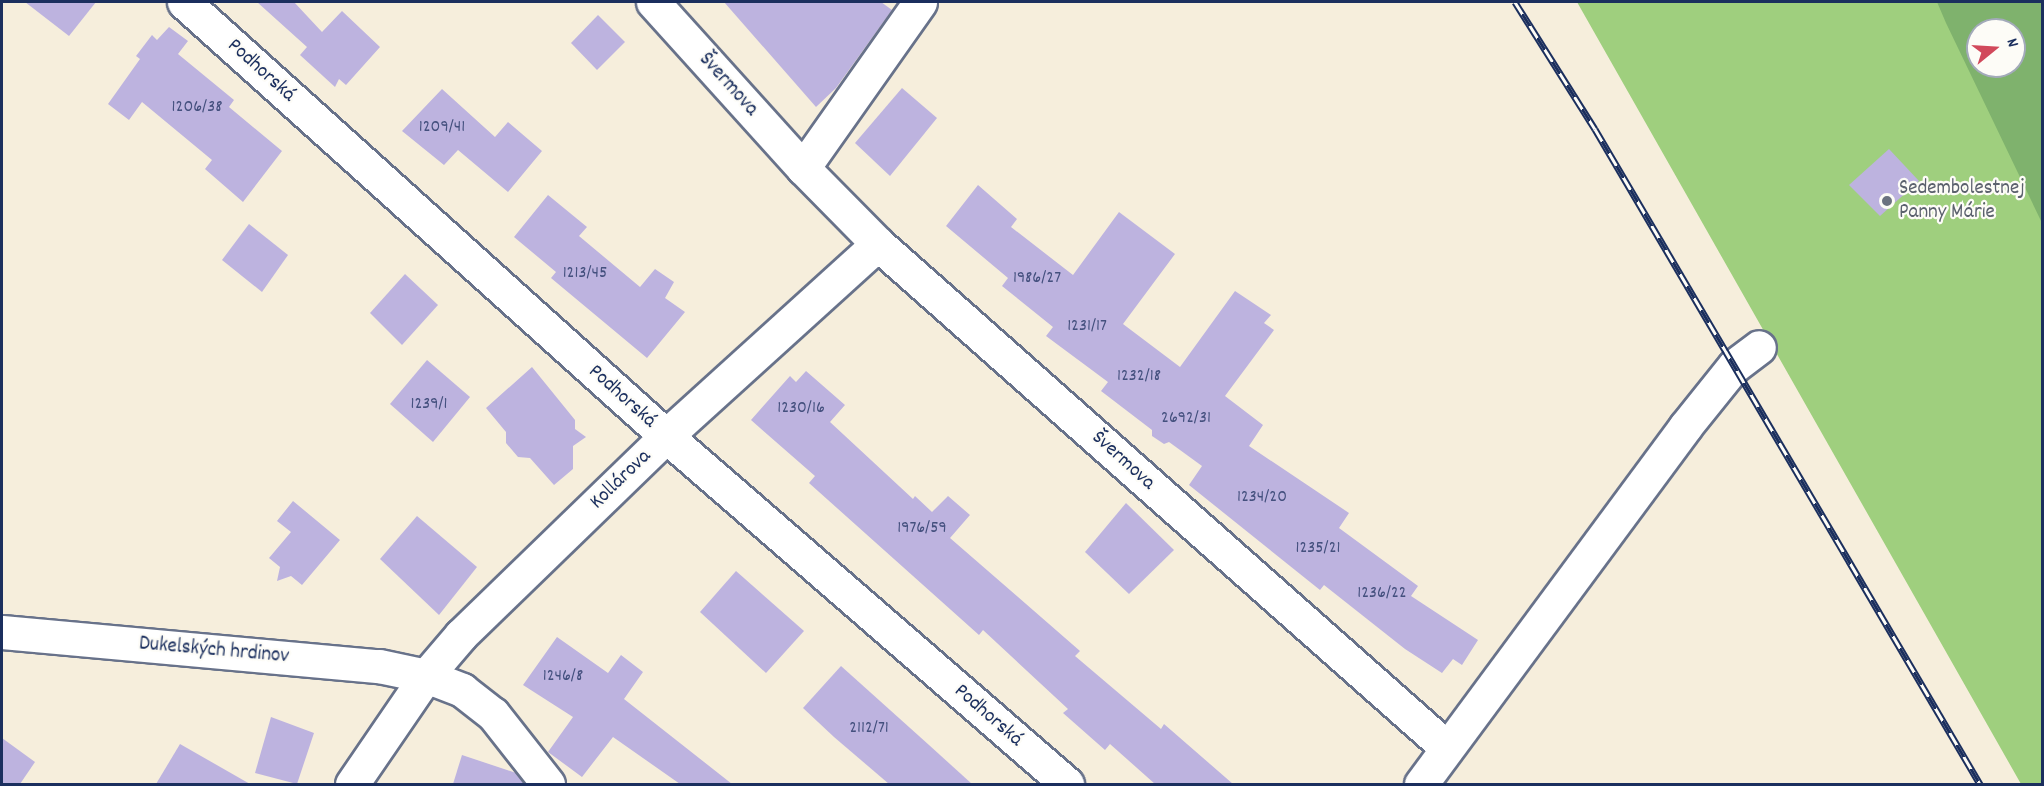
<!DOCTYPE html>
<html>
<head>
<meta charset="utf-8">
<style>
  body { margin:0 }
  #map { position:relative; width:2044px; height:786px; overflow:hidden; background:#f6eedc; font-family:Dekko,sans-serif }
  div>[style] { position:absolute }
  .green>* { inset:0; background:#9fcf7e }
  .forest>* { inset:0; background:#7fb26d }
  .building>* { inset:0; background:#bdb3df }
  .roads { filter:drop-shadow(2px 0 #68728a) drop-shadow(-2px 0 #68728a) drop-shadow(0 2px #68728a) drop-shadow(0 -2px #68728a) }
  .minor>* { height:33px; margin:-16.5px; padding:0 16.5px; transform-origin:16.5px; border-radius:16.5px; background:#fff }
  .rail>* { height:7px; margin-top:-3.5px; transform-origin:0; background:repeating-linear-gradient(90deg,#fdfcf7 0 14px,#1b2f5e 0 28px); box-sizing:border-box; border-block:2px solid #1b2f5e }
  .dots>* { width:16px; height:16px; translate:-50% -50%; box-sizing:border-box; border:3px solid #fdfcf7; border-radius:50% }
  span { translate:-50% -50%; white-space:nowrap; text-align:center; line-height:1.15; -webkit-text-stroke:4.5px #fdfcf7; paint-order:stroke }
  .number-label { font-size:18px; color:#44507e }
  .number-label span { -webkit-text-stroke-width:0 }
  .street-label { font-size:21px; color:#1b2f5e }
  .worship-label { font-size:21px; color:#5b616d }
  .left { translate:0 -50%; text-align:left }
  .frame { position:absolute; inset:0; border:3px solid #1b2f5e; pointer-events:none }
  .north { position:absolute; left:1966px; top:18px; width:60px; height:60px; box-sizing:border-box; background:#fdfcf7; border:2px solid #a3aaba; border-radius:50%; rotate:72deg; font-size:16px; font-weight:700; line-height:24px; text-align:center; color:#1b2f5e }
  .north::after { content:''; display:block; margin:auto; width:21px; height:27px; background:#d1495b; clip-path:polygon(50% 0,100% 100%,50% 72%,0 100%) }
</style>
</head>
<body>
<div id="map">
  <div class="green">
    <div style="clip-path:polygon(1577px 2px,2019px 2px,1978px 30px,1978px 66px,2042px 205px,2042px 784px,2021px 784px)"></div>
  </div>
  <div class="forest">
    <div style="clip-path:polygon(evenodd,1937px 2px,2042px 2px,2042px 223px,1946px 23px,1937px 2px,1978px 30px,2014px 30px,2014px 66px,1978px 66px,1978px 30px)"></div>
  </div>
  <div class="building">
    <div style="clip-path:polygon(25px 2px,96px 2px,69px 36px)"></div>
    <div style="clip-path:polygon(257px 2px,294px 2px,322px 32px,342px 11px,380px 47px,346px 85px,339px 79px,335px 87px,300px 55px,307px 47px)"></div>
    <div style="clip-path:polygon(724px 2px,881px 2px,892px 10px,836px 88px,816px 107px)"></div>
    <div style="clip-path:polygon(598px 15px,625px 42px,597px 70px,571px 43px)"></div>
    <div style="clip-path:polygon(169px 27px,188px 41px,178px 54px,234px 100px,229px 107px,282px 151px,243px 202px,205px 169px,212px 160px,142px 102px,129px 120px,108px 104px,140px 59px,136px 56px,152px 35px,157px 40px)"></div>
    <div style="clip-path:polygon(902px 88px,937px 118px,890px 176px,855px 143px)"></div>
    <div style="clip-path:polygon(442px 89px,495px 137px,508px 122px,542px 151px,508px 192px,458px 150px,444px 165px,402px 131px)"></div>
    <div style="clip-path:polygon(1889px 149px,1919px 181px,1880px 216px,1849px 185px)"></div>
    <div style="clip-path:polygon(978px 185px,1017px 219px,1011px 227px,1073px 275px,1119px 212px,1175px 254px,1123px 324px,1180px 367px,1235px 291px,1271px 315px,1264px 323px,1274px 330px,1225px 396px,1263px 425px,1249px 446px,1349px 513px,1339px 528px,1418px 586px,1411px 596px,1478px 640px,1462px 665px,1453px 659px,1442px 673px,1405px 649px,1324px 585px,1320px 590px,1189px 485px,1202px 466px,1169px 442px,1164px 444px,1152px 436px,1152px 430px,1101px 391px,1108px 382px,1046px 336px,1053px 327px,1002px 286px,1008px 278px,946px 226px)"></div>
    <div style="clip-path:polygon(548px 195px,587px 227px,579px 236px,640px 287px,655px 269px,674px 282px,665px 298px,685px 312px,647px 358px,551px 278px,556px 272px,514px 237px)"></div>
    <div style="clip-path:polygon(249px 224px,288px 255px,262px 292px,222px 260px)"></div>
    <div style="clip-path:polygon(405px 274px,438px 305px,402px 345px,370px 313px)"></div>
    <div style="clip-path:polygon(427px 360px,470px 397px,433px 442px,390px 404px)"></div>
    <div style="clip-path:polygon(532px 367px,575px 420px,575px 429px,586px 437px,573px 446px,573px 469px,554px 485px,530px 458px,518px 457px,506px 443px,506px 432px,486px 408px)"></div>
    <div style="clip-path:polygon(806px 371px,845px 405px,830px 422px,913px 499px,915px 496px,932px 512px,948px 496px,970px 515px,950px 538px,1080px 651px,1075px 656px,1161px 729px,1164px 724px,1233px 784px,1155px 784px,1110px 744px,1105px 750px,1063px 713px,1068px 709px,983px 630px,979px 635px,809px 483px,815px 476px,751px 420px,790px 376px,796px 382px)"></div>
    <div style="clip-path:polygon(293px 501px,340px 540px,302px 585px,291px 576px,277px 581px,280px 567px,269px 558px,291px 532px,277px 521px)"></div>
    <div style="clip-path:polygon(1126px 503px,1174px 550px,1129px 594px,1085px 552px)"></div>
    <div style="clip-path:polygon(417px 516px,477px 567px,439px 615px,380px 559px)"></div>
    <div style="clip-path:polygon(736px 571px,804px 631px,766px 673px,700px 612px)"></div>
    <div style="clip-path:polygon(557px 637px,608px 673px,621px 655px,643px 672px,624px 699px,732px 784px,680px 784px,613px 737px,582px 777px,548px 752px,573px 717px,523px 685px)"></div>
    <div style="clip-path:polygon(841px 666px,929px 745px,972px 784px,889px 784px,834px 737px,803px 708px)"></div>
    <div style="clip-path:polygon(271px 717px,314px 733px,297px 784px,255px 773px)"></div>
    <div style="clip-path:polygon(2px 738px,35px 762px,20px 784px,2px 784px)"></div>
    <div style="clip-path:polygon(180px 744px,250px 784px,156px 784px)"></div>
    <div style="clip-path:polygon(462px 755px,516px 773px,525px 784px,453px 784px)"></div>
  </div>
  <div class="roads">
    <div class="minor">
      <div style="left:184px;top:2px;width:649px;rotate:42deg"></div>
      <div style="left:666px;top:436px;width:531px;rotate:40.95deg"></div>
      <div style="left:653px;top:2px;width:224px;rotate:47.9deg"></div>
      <div style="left:803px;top:168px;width:107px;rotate:45.4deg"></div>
      <div style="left:878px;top:244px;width:760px;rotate:41.53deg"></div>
      <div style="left:803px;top:168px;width:203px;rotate:-54.8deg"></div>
      <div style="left:2px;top:632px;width:379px;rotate:5.2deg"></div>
      <div style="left:379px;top:666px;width:48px;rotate:12deg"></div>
      <div style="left:426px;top:676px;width:39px;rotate:21deg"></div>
      <div style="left:462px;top:690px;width:39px;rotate:38deg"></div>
      <div style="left:493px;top:714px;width:89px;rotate:51.8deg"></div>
      <div style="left:352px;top:784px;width:131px;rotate:-55.6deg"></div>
      <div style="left:426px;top:676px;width:54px;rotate:-49.5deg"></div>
      <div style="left:461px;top:635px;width:286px;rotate:-44.1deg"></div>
      <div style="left:666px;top:436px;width:286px;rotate:-42.2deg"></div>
      <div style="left:1421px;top:784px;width:444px;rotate:-53.5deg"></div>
      <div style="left:1685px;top:427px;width:78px;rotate:-51.2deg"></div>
      <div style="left:1734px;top:366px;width:31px;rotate:-37deg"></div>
    </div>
  </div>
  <div class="rail">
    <div style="left:1515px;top:2px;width:150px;rotate:57.8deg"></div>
    <div style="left:1595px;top:129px;width:760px;rotate:59.55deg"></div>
  </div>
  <div class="dots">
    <div style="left:1887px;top:201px;background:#6b7280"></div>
  </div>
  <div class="number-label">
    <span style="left:197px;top:108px">1206/38</span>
    <span style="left:442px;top:128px">1209/41</span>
    <span style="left:585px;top:274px">1213/45</span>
    <span style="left:1037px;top:279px">1986/27</span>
    <span style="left:1087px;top:327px">1231/17</span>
    <span style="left:1139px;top:377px">1232/18</span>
    <span style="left:429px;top:405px">1239/1</span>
    <span style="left:801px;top:409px">1230/16</span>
    <span style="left:1186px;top:419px">2692/31</span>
    <span style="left:1262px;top:498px">1234/20</span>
    <span style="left:922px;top:529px">1976/59</span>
    <span style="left:1318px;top:549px">1235/21</span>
    <span style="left:1382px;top:594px">1236/22</span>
    <span style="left:563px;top:677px">1246/8</span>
    <span style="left:869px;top:729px">2112/71</span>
  </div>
  <div class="street-label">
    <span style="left:261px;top:71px;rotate:42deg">Podhorská</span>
    <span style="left:728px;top:85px;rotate:48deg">Švermova</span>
    <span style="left:622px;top:397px;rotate:42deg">Podhorská</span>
    <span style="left:1123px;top:461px;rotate:42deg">Švermova</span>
    <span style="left:621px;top:480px;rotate:-44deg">Kollárova</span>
    <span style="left:214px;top:651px;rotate:5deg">Dukelských hrdinov</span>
    <span style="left:988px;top:716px;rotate:41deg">Podhorská</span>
  </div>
  <div class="worship-label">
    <span class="left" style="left:1899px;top:201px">Sedembolestnej<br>Panny Márie</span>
  </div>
  <div class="frame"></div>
  <div class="north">N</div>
</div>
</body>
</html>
